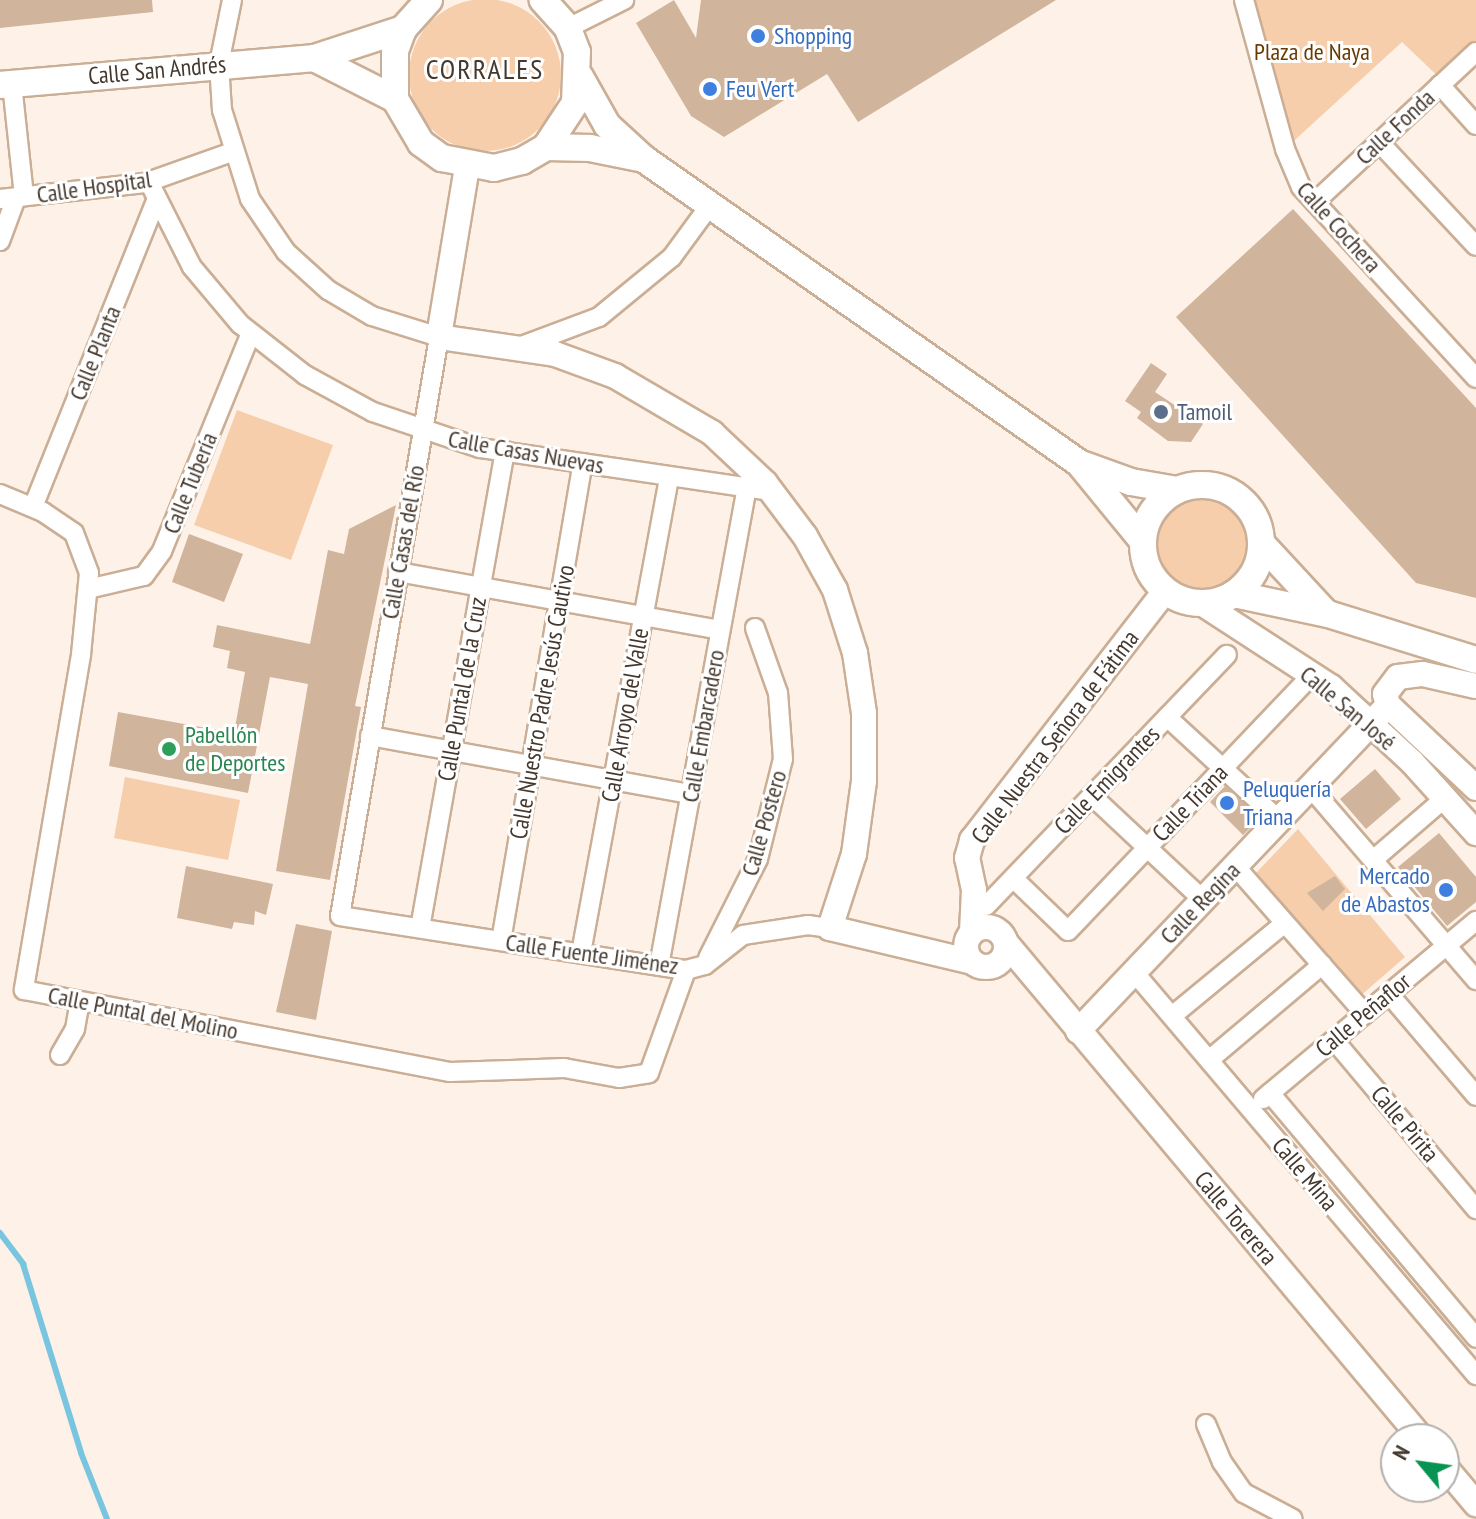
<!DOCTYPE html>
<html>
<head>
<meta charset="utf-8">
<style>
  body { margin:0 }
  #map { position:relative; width:1476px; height:1519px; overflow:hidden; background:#fef2e8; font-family:"PT Sans Narrow",sans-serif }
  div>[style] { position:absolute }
  .green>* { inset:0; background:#f6ceab }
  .round { border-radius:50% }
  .stream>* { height:6px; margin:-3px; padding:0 3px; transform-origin:3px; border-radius:3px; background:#79c5e0 }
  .building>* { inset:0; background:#d0b49b }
  .roads { filter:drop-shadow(2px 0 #caae95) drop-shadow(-2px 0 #caae95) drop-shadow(0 2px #caae95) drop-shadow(0 -2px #caae95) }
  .street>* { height:18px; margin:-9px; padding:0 9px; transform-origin:9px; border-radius:9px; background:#fff }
  .secondary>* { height:24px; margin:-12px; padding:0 12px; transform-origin:12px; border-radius:12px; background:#fff }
  .secondary>.ring { margin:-12px; padding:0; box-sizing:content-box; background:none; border:24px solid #fff; border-radius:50% }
  .primary>* { height:26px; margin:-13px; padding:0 13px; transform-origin:13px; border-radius:13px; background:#fff }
  .primary>.ring { margin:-13px; padding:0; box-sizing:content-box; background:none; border:26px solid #fff; border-radius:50% }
  .dots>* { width:22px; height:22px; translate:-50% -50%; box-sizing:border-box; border:4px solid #fff; border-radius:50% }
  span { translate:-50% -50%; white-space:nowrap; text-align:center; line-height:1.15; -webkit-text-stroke:6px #fff; paint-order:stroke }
  .shop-label { font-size:24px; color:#366cbe }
  .left { translate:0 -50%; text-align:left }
  .right { translate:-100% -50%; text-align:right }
  .park-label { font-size:24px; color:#683a00 }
  .street-label { font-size:24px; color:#45392f }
  .service-label { font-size:24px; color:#4e5e75 }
  .leisure-label { font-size:24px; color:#27864d }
  .quarter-label { font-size:28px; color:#45392f; letter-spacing:2px }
  .north { position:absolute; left:1380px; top:1423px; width:80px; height:80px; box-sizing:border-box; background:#fff; border:2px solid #b5b0ac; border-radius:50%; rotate:299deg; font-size:22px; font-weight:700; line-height:32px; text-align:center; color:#45392f }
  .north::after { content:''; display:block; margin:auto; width:28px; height:36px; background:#089352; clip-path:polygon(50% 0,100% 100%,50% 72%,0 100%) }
</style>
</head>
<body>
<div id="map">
  <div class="green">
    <div class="round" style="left:409px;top:-1px;width:152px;height:152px"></div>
    <div style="clip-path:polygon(1244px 0,1476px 0,1476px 52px,1444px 82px,1402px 42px,1285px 149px)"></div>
    <div style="clip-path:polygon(237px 410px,333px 445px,291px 560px,194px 525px)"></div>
    <div class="round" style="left:1155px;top:498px;width:92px;height:92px"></div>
    <div style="clip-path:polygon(125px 777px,240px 800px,228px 860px,114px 838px)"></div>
    <div style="clip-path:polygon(1298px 829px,1405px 957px,1358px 998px,1253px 876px)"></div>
  </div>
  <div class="stream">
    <div style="left:0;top:1233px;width:39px;rotate:53deg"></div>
    <div style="left:23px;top:1264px;width:198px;rotate:72.9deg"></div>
    <div style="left:81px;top:1453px;width:71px;rotate:68.5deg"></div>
  </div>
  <div class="building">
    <div style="clip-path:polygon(0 0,152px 0,153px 12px,0 28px)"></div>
    <div style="clip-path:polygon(674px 0,696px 38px,701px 0,1056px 0,858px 122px,827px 74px,724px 137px,691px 116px,636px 23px)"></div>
    <div style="clip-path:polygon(1293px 209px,1476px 408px,1476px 598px,1416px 583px,1176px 317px)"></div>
    <div style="clip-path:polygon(1151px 363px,1167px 374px,1155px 392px,1203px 424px,1191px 442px,1168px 441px,1137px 418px,1141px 412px,1125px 401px)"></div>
    <div style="clip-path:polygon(396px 505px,355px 706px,361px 707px,330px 880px,276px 871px,308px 684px,270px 677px,248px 793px,109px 766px,118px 712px,234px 733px,245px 672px,227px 668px,230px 651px,213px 647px,217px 625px,310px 644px,328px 550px,344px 554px,349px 529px)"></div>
    <div style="clip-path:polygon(189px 534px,243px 554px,224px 602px,172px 582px)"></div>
    <div style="clip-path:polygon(1375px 769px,1401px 799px,1366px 829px,1340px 799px)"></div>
    <div style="clip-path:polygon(1225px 786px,1260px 818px,1243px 835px,1210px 802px)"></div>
    <div style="clip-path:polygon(1439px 833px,1476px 877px,1476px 902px,1447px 926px,1398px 867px)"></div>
    <div style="clip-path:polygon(186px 866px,273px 884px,266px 915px,255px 911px,254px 925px,234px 922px,232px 929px,177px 918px)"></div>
    <div style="clip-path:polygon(1335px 876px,1345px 889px,1323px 911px,1307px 893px)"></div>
    <div style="clip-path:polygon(296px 924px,332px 931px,316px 1020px,276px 1012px)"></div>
  </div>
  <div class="roads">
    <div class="street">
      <div style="left:232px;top:0;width:65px;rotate:101.5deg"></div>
      <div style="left:219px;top:64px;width:46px;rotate:86.3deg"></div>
      <div style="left:222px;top:110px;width:93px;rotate:72.5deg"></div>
      <div style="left:250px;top:199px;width:64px;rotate:55.8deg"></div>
      <div style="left:286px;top:252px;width:57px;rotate:42.1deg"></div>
      <div style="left:328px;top:290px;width:51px;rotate:30.6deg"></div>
      <div style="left:372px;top:316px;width:70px;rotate:17.4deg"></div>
      <div style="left:439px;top:337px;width:587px;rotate:99.7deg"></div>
      <div style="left:340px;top:916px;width:350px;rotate:8.9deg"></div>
      <div style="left:686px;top:970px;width:20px;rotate:-15deg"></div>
      <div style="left:705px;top:965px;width:48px;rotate:-38.3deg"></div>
      <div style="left:743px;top:935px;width:66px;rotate:-8.7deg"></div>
      <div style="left:808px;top:925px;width:22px;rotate:8deg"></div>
      <div style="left:1244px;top:0;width:155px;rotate:74.6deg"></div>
      <div style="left:1285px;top:149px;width:41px;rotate:67.2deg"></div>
      <div style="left:1301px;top:187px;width:259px;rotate:47.5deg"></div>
      <div style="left:568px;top:28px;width:63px;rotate:-26.6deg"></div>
      <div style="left:12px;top:84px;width:113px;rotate:83.9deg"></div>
      <div style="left:1440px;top:85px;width:54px;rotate:48deg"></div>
      <div style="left:1379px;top:142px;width:142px;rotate:47deg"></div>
      <div style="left:149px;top:182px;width:95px;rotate:63.2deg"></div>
      <div style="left:192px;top:267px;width:75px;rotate:49.9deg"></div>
      <div style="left:240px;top:324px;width:83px;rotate:38.1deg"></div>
      <div style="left:305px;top:375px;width:77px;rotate:28.6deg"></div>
      <div style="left:373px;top:412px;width:113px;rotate:18.6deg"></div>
      <div style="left:480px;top:448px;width:294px;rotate:8.4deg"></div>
      <div style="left:0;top:199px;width:146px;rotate:-6.3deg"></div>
      <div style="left:145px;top:183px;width:92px;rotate:-19.6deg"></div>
      <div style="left:1315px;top:202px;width:220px;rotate:-43deg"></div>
      <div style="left:0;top:241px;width:46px;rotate:-69.6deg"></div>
      <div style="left:519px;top:347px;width:85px;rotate:-20.6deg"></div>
      <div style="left:599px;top:317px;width:94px;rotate:-39.4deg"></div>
      <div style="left:672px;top:257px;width:64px;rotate:-53.8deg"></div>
      <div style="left:0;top:494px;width:47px;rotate:22.7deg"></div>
      <div style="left:43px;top:512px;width:37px;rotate:34deg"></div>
      <div style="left:74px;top:533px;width:43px;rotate:69.4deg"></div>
      <div style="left:89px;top:573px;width:82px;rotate:95.6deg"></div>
      <div style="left:81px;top:655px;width:340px;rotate:99.7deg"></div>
      <div style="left:24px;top:990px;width:434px;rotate:10.9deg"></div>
      <div style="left:450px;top:1072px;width:114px;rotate:-2deg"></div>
      <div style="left:564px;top:1068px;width:56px;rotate:10.3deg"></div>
      <div style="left:619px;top:1078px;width:30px;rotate:-9deg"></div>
      <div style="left:649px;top:1073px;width:109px;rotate:-70.2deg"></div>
      <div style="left:33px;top:507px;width:332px;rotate:-68.1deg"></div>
      <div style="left:398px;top:572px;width:327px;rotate:10.2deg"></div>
      <div style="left:88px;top:589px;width:57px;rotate:-13.1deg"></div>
      <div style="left:144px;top:576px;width:31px;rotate:-54deg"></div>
      <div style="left:162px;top:551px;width:235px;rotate:-67.8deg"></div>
      <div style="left:1167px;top:717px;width:152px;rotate:42.6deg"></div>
      <div style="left:370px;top:736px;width:325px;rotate:10.3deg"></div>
      <div style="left:1310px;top:787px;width:255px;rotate:49.3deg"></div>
      <div style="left:1092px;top:796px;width:152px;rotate:43.1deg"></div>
      <div style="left:1373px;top:860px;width:95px;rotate:-40.7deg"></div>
      <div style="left:1235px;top:866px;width:197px;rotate:48.7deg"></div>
      <div style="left:1013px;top:878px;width:76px;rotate:43.9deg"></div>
      <div style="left:1068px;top:931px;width:354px;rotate:-46.4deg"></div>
      <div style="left:986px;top:906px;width:348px;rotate:-46.2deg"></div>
      <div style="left:420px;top:928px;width:485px;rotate:-79.9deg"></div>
      <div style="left:501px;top:941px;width:485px;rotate:-80.3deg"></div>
      <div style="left:581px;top:953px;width:485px;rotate:-79.5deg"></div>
      <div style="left:708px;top:958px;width:111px;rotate:-63.2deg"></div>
      <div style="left:758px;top:859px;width:103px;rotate:-76deg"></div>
      <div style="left:783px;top:759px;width:66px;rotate:-94.3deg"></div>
      <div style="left:778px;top:693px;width:69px;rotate:-109.5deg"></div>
      <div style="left:659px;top:966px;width:487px;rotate:-79.6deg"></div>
      <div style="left:1134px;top:972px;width:529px;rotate:49.68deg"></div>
      <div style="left:1389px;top:994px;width:134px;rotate:49.5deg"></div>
      <div style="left:1172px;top:1016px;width:146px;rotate:-39.5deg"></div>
      <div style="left:1334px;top:1040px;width:221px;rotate:50deg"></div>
      <div style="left:60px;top:1055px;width:30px;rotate:-60deg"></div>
      <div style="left:75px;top:1029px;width:28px;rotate:-80deg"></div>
      <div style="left:1209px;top:1060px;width:148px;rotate:-40.1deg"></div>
      <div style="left:1270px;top:1093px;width:320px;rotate:49.9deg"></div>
      <div style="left:1263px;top:1099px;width:278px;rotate:-39.9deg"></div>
      <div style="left:1206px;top:1424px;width:41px;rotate:67.2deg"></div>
      <div style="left:1222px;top:1462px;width:38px;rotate:55deg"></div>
      <div style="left:1244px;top:1493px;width:55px;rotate:28deg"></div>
    </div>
    <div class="secondary">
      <div style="left:467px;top:167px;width:172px;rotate:99.4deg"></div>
      <div style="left:439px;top:337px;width:117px;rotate:8.3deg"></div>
      <div style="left:555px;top:354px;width:64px;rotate:20.1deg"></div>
      <div style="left:615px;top:376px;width:113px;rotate:30.4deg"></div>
      <div style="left:712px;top:433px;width:73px;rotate:43.3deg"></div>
      <div style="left:765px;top:483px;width:66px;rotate:53deg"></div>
      <div style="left:805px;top:536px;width:62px;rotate:60.9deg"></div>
      <div style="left:835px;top:590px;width:66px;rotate:72.4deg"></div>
      <div style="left:855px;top:653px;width:61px;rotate:81.5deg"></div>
      <div style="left:864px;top:713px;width:68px;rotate:90deg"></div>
      <div style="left:864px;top:781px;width:74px;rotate:97.8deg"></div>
      <div style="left:854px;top:854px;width:78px;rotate:108deg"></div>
      <div style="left:830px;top:928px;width:147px;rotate:13.4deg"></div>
      <div style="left:1203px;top:604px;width:153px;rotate:33deg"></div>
      <div style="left:1331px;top:687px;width:110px;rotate:42.8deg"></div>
      <div style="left:1412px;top:762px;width:96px;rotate:48deg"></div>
      <div style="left:1388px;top:705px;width:121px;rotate:43.3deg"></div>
      <div style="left:1388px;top:705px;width:11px;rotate:-105deg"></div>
      <div style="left:1385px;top:694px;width:21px;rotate:-53deg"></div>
      <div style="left:1398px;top:677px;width:25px;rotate:-7deg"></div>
      <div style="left:1423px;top:674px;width:54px;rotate:12.8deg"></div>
      <div class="ring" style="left:966px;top:927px;width:16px;height:16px"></div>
      <div style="left:972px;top:932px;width:42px;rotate:-87.3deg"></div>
      <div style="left:974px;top:890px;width:33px;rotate:-102deg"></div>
      <div style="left:967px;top:858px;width:19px;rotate:-74deg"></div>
      <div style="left:972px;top:840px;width:315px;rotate:-52.2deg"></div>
      <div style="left:1006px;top:943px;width:647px;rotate:50.01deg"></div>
      <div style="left:1078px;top:1031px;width:450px;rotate:-46.4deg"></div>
      <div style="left:1444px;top:1466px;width:50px;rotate:49.9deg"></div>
    </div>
    <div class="primary">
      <div style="left:429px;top:0;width:39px;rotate:132deg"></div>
      <div style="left:403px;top:29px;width:23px;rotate:110deg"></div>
      <div style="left:395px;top:51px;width:48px;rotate:90deg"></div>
      <div style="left:395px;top:99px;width:51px;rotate:59.4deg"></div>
      <div style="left:421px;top:143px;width:26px;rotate:36deg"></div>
      <div style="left:442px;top:158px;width:53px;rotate:10.9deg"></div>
      <div style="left:494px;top:168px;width:29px;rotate:-14deg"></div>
      <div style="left:522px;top:161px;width:28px;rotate:-30deg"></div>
      <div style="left:546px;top:147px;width:53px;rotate:-56.6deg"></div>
      <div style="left:575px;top:103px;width:51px;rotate:-87.8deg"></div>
      <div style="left:577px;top:52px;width:26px;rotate:-111deg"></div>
      <div style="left:568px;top:28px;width:38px;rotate:-132deg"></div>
      <div style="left:314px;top:58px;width:91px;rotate:26.8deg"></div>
      <div style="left:580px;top:77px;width:55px;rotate:60.6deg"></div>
      <div style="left:607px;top:125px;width:50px;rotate:42.6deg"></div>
      <div style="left:644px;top:159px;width:531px;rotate:34.95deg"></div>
      <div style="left:1079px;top:463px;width:99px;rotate:50.7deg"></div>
      <div style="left:0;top:85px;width:315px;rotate:-4.9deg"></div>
      <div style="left:314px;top:58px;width:94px;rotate:-18deg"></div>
      <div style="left:546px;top:147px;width:44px;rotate:1.3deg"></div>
      <div style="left:590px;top:148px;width:55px;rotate:11.5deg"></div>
      <div style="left:1084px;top:465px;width:50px;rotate:19.9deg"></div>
      <div style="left:1131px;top:482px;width:47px;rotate:9.9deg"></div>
      <div class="ring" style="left:1143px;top:485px;width:92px;height:92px"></div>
      <div style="left:1261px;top:543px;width:94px;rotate:47.2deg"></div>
      <div style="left:1234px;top:594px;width:96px;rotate:12deg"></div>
      <div style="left:1328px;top:614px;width:155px;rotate:17.3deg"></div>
    </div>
  </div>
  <div class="dots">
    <div style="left:758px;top:36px;background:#3f7fe0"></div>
    <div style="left:710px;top:89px;background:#3f7fe0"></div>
    <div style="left:1161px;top:412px;background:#5c6f8a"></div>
    <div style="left:169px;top:749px;background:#2e9e5b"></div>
    <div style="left:1227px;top:803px;background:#3f7fe0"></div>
    <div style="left:1446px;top:890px;background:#3f7fe0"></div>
  </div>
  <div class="shop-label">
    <span class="left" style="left:774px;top:36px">Shopping</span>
    <span class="left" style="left:726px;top:89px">Feu Vert</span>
    <span class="left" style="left:1243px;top:803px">Peluquería<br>Triana</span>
    <span class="right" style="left:1430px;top:890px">Mercado<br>de Abastos</span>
  </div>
  <div class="park-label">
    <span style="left:1312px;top:52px">Plaza de Naya</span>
  </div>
  <div class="street-label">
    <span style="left:157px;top:70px;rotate:-5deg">Calle San Andrés</span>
    <span style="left:1395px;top:127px;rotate:-43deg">Calle Fonda</span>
    <span style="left:94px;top:187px;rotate:-8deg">Calle Hospital</span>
    <span style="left:1339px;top:227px;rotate:48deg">Calle Cochera</span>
    <span style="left:95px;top:353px;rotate:-68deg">Calle Planta</span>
    <span style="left:526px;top:452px;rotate:10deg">Calle Casas Nuevas</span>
    <span style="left:190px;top:483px;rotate:-68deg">Calle Tubería</span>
    <span style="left:403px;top:542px;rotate:-80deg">Calle Casas del Río</span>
    <span style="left:462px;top:689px;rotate:-80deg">Calle Puntal de la Cruz</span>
    <span style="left:542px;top:702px;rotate:-80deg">Calle Nuestro Padre Jesús Cautivo</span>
    <span style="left:1348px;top:708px;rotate:40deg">Calle San José</span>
    <span style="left:625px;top:715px;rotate:-80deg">Calle Arroyo del Valle</span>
    <span style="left:703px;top:726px;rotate:-80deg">Calle Embarcadero</span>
    <span style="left:1055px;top:737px;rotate:-53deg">Calle Nuestra Señora de Fátima</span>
    <span style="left:1107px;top:780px;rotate:-46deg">Calle Emigrantes</span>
    <span style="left:1190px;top:803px;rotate:-46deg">Calle Triana</span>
    <span style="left:764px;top:823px;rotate:-74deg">Calle Postero</span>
    <span style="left:1200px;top:903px;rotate:-46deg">Calle Regina</span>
    <span style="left:592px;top:954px;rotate:8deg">Calle Fuente Jiménez</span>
    <span style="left:143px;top:1013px;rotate:11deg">Calle Puntal del Molino</span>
    <span style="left:1363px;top:1015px;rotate:-40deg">Calle Peñaflor</span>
    <span style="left:1405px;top:1124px;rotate:50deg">Calle Pirita</span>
    <span style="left:1305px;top:1174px;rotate:50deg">Calle Mina</span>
    <span style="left:1236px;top:1218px;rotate:50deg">Calle Torerera</span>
  </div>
  <div class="service-label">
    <span class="left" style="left:1177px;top:412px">Tamoil</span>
  </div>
  <div class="leisure-label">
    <span class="left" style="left:185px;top:749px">Pabellón<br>de Deportes</span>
  </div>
  <div class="quarter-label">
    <span style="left:485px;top:69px">CORRALES</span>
  </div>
  <div class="north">N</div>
</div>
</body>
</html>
